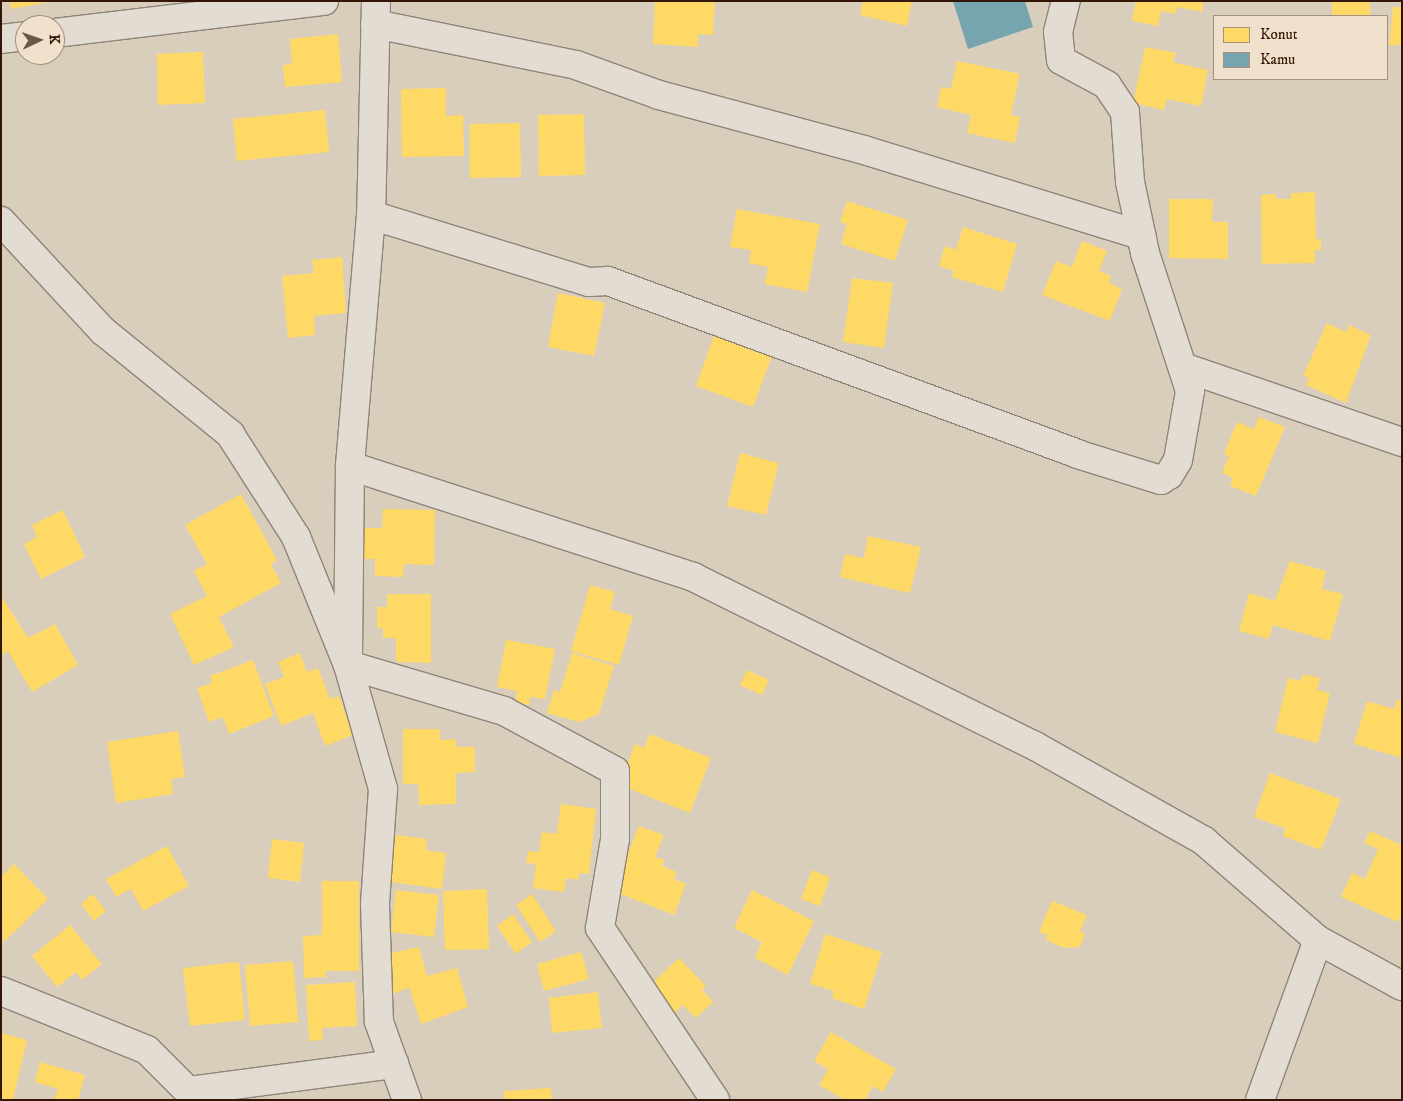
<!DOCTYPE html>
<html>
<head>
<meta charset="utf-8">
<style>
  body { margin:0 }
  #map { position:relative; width:1403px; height:1101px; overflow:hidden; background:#d9cebc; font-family:"IM FELL DW Pica",serif }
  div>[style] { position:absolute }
  .homes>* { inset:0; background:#ffd966 }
  .public>* { inset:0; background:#76a5af }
  .roads { filter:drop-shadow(1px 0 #8e8478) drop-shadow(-1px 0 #8e8478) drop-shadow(0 1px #8e8478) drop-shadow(0 -1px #8e8478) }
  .minor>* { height:28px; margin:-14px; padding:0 14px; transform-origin:14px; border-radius:14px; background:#e2dcd3 }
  span { translate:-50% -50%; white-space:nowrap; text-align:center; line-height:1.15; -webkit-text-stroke:5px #efe1cb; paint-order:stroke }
  .frame { position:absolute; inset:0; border:2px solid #341606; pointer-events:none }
  .legend { position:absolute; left:1213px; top:15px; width:175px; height:65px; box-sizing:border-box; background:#efe1cb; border:1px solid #a4907c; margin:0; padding:6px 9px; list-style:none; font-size:15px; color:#341606 }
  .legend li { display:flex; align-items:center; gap:10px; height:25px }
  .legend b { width:25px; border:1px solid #a4907c }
  .north { position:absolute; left:15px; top:15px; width:50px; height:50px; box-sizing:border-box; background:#efe1cb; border:1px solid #a4907c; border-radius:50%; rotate:87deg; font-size:14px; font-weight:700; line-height:20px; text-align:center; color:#341606 }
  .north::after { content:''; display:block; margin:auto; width:18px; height:22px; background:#6e5646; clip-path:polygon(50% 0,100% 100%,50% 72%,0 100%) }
</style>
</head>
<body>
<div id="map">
  <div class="homes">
    <div style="clip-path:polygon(10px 1px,48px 1px,48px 2px,11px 9px)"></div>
    <div style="clip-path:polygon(655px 1px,715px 1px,713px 35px,698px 34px,698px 47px,653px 44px)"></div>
    <div style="clip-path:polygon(863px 1px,912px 1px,907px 26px,860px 15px)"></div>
    <div style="clip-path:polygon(1136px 1px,1204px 1px,1202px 12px,1177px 7px,1176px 14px,1161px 11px,1158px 26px,1132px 21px)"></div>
    <div style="clip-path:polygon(1332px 1px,1370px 1px,1370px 16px,1332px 16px)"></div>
    <div style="clip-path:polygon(1393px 7px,1402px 7px,1402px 45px,1389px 45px)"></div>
    <div style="clip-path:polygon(338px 34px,342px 82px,285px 87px,283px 65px,292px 64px,290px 39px)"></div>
    <div style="clip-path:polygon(1145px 47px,1176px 53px,1173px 62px,1208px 70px,1201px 106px,1167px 99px,1164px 110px,1133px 103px)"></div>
    <div style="clip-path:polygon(203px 52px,205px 103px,158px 105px,157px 54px)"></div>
    <div style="clip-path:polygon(957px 61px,1020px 74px,1011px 115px,1020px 117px,1015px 143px,967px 133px,971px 115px,937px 107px,941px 87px,951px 89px)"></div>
    <div style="clip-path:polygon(446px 88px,446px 116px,463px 115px,464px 156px,402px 157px,401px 89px)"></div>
    <div style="clip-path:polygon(325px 110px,329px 152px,237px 161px,233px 119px)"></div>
    <div style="clip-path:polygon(584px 114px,585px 175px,539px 176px,538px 115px)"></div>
    <div style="clip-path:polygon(520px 123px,521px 177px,470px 178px,470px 124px)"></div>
    <div style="clip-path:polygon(1315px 192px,1316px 239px,1321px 239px,1321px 250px,1315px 250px,1315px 263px,1262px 264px,1261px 195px,1276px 194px,1276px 199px,1291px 199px,1291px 193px)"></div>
    <div style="clip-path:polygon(1169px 199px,1213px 199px,1212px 222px,1228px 222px,1228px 259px,1169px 258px)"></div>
    <div style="clip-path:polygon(847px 201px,908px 220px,895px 261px,841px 244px,847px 224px,840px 222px)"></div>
    <div style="clip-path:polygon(737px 209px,820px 224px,807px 292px,765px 284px,768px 267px,749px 263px,751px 250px,730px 247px)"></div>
    <div style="clip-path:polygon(963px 227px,1017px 244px,1003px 292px,952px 277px,954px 271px,939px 266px,945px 246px,956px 250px)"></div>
    <div style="clip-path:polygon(1082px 241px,1107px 251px,1099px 271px,1111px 276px,1109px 283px,1122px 289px,1110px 321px,1042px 295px,1056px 261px,1072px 267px)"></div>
    <div style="clip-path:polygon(342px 257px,346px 313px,314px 316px,315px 335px,288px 338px,282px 276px,314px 273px,312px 260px)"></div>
    <div style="clip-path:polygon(852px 278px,893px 283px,884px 348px,843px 342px)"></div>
    <div style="clip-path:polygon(558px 293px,605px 303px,594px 356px,548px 347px)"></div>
    <div style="clip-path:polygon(1327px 323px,1346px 332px,1349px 325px,1371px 335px,1346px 403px,1306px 385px,1309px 378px,1303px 376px)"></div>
    <div style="clip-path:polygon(717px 327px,775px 348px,753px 407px,696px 386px)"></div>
    <div style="clip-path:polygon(1259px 417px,1285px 427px,1256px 496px,1230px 486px,1233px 478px,1222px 473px,1229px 456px,1224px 454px,1237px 422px,1254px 429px)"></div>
    <div style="clip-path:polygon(740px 453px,779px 463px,766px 515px,727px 506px)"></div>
    <div style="clip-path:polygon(241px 494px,277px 560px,271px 564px,281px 583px,219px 617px,234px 647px,194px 665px,170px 614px,207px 596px,194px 571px,207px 564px,185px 525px)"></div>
    <div style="clip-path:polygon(383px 509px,435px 510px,434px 565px,404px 564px,403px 577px,375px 576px,375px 559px,361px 559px,361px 528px,382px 528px)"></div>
    <div style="clip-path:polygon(63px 510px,85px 557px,41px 579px,24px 544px,37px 537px,32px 525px)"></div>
    <div style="clip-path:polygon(868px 536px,921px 547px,910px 593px,840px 577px,845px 554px,864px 558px)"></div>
    <div style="clip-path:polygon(1290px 561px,1326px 571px,1322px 589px,1343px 594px,1330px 641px,1273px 625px,1269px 639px,1239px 631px,1249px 593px,1275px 601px)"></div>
    <div style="clip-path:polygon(590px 585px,615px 592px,610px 609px,633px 616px,619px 665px,571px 651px)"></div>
    <div style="clip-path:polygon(387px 594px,431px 594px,431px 663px,396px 662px,396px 638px,383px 638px,383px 628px,377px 628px,377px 607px,387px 607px)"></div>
    <div style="clip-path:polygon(1px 596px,28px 638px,55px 624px,78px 665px,32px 692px,8px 651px,1px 655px)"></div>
    <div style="clip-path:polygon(506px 640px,555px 649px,545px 699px,530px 697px,529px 705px,515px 702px,517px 691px,497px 687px)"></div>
    <div style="clip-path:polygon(300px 653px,307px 672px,318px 668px,330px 699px,339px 696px,353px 735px,325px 746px,313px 713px,281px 726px,265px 684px,284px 677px,278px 662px)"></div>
    <div style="clip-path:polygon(572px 653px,614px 666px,599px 714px,579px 722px,547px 713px,554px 690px,560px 692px)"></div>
    <div style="clip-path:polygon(253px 660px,274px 716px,229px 734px,223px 717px,209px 722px,197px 688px,212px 683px,210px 676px)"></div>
    <div style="clip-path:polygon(747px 670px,769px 680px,762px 695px,740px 685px)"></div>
    <div style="clip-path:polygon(1303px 674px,1320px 678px,1317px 690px,1330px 693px,1318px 743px,1275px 732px,1288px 678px,1301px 681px)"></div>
    <div style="clip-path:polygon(1396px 700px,1402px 701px,1402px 758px,1354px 744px,1367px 701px,1394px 709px)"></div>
    <div style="clip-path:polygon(403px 729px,440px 729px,440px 740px,456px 739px,456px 747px,475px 747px,475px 772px,456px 773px,456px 804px,419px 805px,418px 784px,403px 784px)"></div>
    <div style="clip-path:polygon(178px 731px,185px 777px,171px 779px,173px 794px,116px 803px,107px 742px)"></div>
    <div style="clip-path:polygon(650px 734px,711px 758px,690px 813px,627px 788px,629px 783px,621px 780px,635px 744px,644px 748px)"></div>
    <div style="clip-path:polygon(1270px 773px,1341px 799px,1321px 850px,1283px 836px,1285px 828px,1254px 817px)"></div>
    <div style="clip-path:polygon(561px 804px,596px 809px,589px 874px,579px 873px,578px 880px,566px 878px,564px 892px,533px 888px,536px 864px,526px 863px,528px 851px,539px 852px,542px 832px,557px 834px)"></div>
    <div style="clip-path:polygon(639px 826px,664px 835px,655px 857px,665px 860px,662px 866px,677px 872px,674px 879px,686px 884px,674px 915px,613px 891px)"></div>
    <div style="clip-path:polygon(1370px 831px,1402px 845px,1402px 914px,1398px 922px,1341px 897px,1352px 873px,1365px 879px,1378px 849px,1364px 843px)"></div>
    <div style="clip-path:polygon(396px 835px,427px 839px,426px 850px,446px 853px,442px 889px,390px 882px)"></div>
    <div style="clip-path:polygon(272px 839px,304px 843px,300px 882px,268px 878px)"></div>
    <div style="clip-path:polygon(167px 846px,189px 886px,143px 911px,131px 889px,116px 897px,106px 879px)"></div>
    <div style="clip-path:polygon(14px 864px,48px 899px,3px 943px,1px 877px)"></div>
    <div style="clip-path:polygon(812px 870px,830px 877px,820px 906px,801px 899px)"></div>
    <div style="clip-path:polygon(322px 881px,359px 881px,359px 971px,326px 971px,326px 977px,304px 978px,303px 936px,322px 935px)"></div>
    <div style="clip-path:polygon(487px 889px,489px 949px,445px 950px,443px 891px)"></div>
    <div style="clip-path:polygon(396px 890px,439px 895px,434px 937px,391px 932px)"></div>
    <div style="clip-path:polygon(752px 890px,814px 921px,788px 975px,755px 958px,762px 942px,734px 928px)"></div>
    <div style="clip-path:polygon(93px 894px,106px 911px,94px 921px,81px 904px)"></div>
    <div style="clip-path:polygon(532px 894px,556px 931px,540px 942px,516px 905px)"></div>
    <div style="clip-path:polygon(1052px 901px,1087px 915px,1080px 932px,1085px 934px,1080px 947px,1064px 948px,1046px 940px,1048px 935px,1039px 932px)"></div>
    <div style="clip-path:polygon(513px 914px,532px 942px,516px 954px,497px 926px)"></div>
    <div style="clip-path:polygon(70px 925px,102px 964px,82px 980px,76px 972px,57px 987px,32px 956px)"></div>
    <div style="clip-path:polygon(825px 934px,882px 952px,864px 1009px,832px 998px,834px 991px,810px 984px)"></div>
    <div style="clip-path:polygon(419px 947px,427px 976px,457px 968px,468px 1007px,421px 1024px,409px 987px,393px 994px,391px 953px)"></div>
    <div style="clip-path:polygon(581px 952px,589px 979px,544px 991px,537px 964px)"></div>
    <div style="clip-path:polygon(679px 958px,706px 986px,702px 990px,713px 1002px,696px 1018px,683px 1005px,672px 1015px,656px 998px,661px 992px,652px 983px)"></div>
    <div style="clip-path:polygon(293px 961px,298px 1022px,250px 1026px,245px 965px)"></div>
    <div style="clip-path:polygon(239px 962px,245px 1020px,190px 1026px,183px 968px)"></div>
    <div style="clip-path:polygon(355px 982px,357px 1026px,322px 1028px,323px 1040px,309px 1041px,306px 985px)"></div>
    <div style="clip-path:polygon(598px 992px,602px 1028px,552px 1033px,549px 998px)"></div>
    <div style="clip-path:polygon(831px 1032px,896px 1069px,883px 1092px,873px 1086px,865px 1100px,845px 1100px,819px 1085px,828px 1069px,814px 1061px)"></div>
    <div style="clip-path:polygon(1px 1033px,27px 1040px,13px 1100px,1px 1100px)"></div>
    <div style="clip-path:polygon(40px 1062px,85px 1075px,78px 1100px,54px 1100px,58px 1089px,35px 1082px)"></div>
    <div style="clip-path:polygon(551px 1088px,552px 1100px,505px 1100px,504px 1091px)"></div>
  </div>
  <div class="public">
    <div style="clip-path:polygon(953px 1px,1025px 1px,1033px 27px,968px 49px)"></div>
  </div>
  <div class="roads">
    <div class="minor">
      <div style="left:376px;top:1px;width:214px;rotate:91.3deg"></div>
      <div style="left:371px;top:215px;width:252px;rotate:94.8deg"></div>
      <div style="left:350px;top:466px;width:199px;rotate:90.6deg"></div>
      <div style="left:348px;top:665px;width:163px;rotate:16.4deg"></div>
      <div style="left:504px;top:711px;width:126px;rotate:28.4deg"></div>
      <div style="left:615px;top:771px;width:68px;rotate:90deg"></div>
      <div style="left:615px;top:839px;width:90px;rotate:99.6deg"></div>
      <div style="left:600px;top:928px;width:207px;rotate:56.2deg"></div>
      <div style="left:375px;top:24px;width:205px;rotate:11.5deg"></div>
      <div style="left:576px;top:65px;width:88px;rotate:19.9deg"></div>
      <div style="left:659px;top:95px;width:212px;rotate:15deg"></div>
      <div style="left:864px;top:150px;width:290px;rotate:17.1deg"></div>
      <div style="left:55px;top:33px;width:271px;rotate:-6.8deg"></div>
      <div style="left:1px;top:39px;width:24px;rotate:-7deg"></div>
      <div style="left:371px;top:215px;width:228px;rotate:17.1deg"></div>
      <div style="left:589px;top:282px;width:19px;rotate:-3deg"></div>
      <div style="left:608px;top:281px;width:500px;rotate:20.2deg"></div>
      <div style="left:1077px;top:454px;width:88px;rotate:17.2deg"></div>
      <div style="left:1161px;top:480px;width:9px;rotate:-32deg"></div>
      <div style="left:1169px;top:475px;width:17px;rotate:-59deg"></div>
      <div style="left:1178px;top:460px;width:70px;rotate:-80.1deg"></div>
      <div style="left:1190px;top:391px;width:145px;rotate:-108.1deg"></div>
      <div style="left:1145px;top:253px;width:73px;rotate:-101.9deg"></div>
      <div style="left:1130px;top:182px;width:70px;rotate:-94.1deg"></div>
      <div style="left:1125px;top:112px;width:32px;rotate:-124deg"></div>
      <div style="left:1107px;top:85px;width:52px;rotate:-151.5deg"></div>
      <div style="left:1061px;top:60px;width:28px;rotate:-96deg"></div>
      <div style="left:1058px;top:32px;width:32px;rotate:-76deg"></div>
      <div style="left:1px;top:221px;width:150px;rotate:47.2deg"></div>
      <div style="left:103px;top:331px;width:164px;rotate:39deg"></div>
      <div style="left:230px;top:434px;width:122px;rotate:57.3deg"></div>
      <div style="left:296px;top:537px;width:138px;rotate:67.9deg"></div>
      <div style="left:348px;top:665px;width:129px;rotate:74.2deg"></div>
      <div style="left:383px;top:789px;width:115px;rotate:94deg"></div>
      <div style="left:375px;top:904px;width:118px;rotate:88.1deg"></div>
      <div style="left:379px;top:1022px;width:83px;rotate:70.3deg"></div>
      <div style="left:1183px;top:367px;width:231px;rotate:18.9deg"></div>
      <div style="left:350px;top:466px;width:361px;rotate:17.9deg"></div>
      <div style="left:693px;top:577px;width:381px;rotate:26.3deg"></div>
      <div style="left:1035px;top:746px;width:194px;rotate:29.3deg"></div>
      <div style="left:1204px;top:841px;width:151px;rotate:41deg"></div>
      <div style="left:1318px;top:940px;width:96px;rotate:28.7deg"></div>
      <div style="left:1px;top:991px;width:157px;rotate:22deg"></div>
      <div style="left:147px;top:1050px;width:58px;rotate:45deg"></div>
      <div style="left:188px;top:1091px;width:208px;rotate:-7.5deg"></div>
      <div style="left:1260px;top:1100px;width:170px;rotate:-70.1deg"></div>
    </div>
  </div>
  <div class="frame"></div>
  <ul class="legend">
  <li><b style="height:14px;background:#ffd966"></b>Konut</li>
  <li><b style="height:14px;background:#76a5af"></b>Kamu</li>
  </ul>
  <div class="north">K</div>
</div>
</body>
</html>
